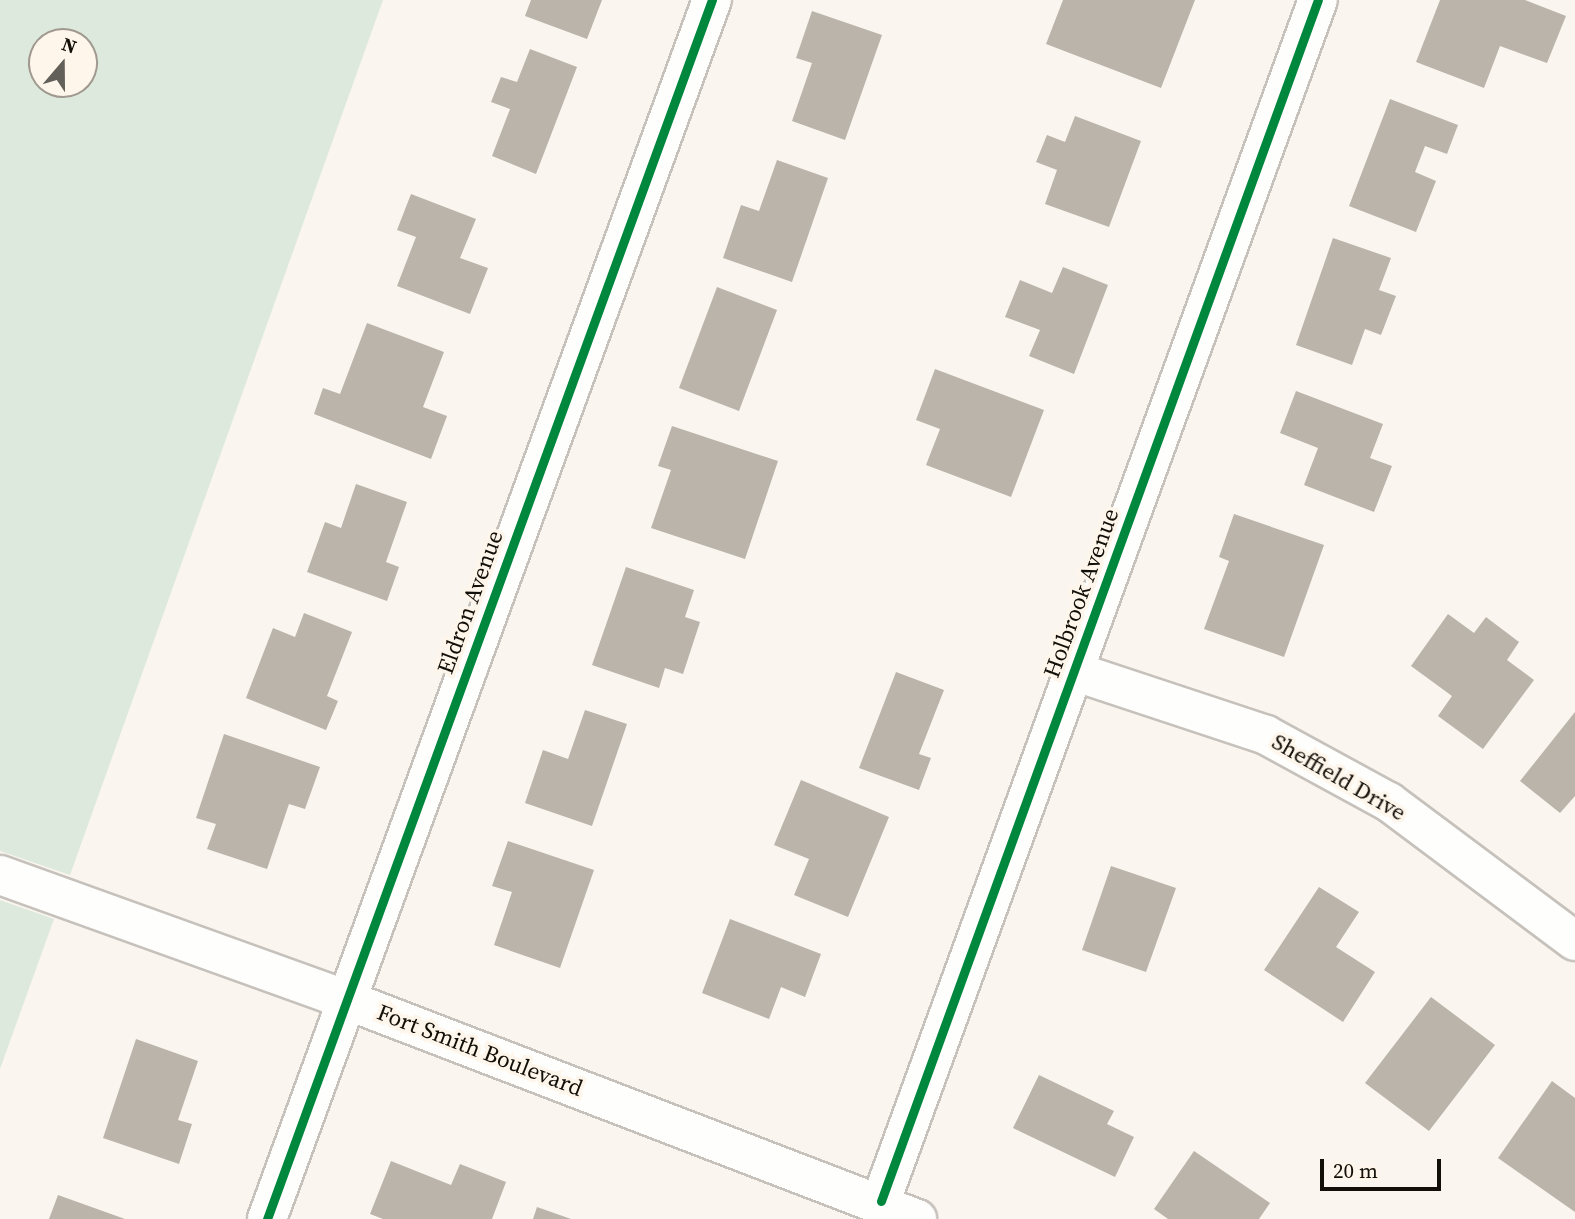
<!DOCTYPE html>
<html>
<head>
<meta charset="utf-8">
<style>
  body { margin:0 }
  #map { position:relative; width:1575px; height:1219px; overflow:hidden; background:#faf5ef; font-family:"Source Serif 4",serif }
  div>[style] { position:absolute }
  .green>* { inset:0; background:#dde9dd }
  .building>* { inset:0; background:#bab4ab }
  .roads { filter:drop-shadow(2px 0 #c6c1bb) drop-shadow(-2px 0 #c6c1bb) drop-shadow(0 2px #c6c1bb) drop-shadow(0 -2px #c6c1bb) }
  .minor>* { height:38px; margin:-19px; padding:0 19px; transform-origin:19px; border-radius:19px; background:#fefefd }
  .cycleway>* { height:9px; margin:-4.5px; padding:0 4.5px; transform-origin:4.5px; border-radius:4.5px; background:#00873e }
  span { translate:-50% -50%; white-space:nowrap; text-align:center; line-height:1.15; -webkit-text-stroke:7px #fef6eb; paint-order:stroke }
  .street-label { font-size:23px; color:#120e08 }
  .north { position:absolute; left:28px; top:28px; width:70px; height:70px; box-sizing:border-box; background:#fef6eb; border:2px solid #a09990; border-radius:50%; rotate:20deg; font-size:19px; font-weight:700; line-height:28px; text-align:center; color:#120e08 }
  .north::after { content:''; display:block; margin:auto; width:24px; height:32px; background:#635f59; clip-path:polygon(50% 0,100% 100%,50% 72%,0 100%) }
  .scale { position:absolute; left:1320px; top:1159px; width:121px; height:32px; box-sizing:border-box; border:4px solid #120e08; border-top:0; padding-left:9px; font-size:21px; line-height:24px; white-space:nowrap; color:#120e08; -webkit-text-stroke:5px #fef6eb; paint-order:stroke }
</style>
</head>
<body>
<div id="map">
  <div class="green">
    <div style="clip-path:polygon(evenodd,0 0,383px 0,70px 875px,0 851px,0 0,84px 42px,84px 84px,42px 84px,42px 42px,84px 42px)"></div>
    <div style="clip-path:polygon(0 900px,54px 919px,0 1069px)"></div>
  </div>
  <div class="building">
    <div style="clip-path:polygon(531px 0,602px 0,587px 39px,525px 16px)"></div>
    <div style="clip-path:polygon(1063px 0,1195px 0,1161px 88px,1046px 44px)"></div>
    <div style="clip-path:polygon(1440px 0,1525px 0,1566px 16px,1547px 63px,1500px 46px,1484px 88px,1416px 62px)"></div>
    <div style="clip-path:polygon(812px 11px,882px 35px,845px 140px,792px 121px,812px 63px,796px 58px)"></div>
    <div style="clip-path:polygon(530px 49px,577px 67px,536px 174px,492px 156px,510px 109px,491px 102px,501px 77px,517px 82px)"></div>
    <div style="clip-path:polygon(1390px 99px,1458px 125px,1447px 154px,1425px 146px,1415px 172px,1436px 181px,1416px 232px,1349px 206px)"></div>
    <div style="clip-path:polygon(1075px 116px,1141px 141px,1109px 227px,1045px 204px,1057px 170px,1036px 162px,1047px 135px,1065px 142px)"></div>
    <div style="clip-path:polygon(777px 160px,828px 178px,792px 282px,723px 258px,741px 205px,759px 211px)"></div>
    <div style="clip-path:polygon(411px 194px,476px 219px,460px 258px,488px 268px,470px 314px,397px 286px,416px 237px,397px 230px)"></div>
    <div style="clip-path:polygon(1333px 238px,1391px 258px,1379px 290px,1396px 296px,1381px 335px,1365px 329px,1352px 365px,1296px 345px)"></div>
    <div style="clip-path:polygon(1063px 267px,1108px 285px,1074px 374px,1029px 356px,1040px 330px,1005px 317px,1020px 280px,1052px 293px)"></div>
    <div style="clip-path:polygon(717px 287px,777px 310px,739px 411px,679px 388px)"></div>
    <div style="clip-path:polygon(367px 323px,444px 352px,423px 407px,447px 416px,431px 459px,314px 414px,323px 388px,340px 394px)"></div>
    <div style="clip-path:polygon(935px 369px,1044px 410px,1011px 497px,926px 465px,940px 429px,916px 420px)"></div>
    <div style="clip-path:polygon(1296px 391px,1383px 424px,1370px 458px,1392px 466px,1374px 512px,1304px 485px,1318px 448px,1280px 433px)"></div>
    <div style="clip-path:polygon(672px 426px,778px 461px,745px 559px,651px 528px,671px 470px,658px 466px)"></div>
    <div style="clip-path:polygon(356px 484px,407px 502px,386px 562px,399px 567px,387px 601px,307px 572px,325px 522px,341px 528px)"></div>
    <div style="clip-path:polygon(1234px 514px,1324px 545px,1284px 657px,1204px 629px,1229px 561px,1219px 557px)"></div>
    <div style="clip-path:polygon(626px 567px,694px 590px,685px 617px,700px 622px,683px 674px,665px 668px,659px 688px,592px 665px)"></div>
    <div style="clip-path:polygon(304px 613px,352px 632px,327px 696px,338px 701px,326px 730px,246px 698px,273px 628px,295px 637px)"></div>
    <div style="clip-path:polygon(1448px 614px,1474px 633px,1486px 617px,1519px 642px,1507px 660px,1534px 680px,1483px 749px,1438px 716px,1452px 696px,1411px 666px)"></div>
    <div style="clip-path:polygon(896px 672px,944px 690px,919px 754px,931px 758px,919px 790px,859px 768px)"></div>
    <div style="clip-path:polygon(585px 710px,627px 724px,592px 826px,525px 803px,543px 750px,568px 759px)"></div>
    <div style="clip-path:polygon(1575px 712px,1575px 796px,1560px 813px,1520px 781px)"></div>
    <div style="clip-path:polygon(224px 734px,320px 767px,305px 809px,289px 804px,267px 869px,207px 849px,216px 824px,196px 818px)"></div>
    <div style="clip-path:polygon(801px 780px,889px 817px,848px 917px,794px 895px,809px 859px,774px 845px)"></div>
    <div style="clip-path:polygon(508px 841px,594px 870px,560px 968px,494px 945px,512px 892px,492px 886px)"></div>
    <div style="clip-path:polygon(1111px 866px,1176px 888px,1146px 972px,1082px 950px)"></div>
    <div style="clip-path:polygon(1319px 887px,1359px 912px,1336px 947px,1375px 972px,1343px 1022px,1264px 970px)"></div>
    <div style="clip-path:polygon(730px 919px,821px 954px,805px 997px,781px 987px,769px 1019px,702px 993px)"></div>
    <div style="clip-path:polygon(1431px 997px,1495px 1045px,1429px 1131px,1365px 1083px)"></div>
    <div style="clip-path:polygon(136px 1039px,198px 1061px,178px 1120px,192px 1124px,179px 1164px,103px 1138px)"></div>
    <div style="clip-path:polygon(1039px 1075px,1114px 1111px,1107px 1124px,1134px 1137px,1115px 1177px,1013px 1128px)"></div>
    <div style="clip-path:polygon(1552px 1081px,1575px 1098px,1575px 1212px,1498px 1158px)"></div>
    <div style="clip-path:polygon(1194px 1151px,1270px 1203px,1259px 1219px,1168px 1219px,1154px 1209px)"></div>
    <div style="clip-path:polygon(391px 1161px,451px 1185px,460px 1164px,506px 1182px,492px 1219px,383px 1219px,370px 1214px)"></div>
    <div style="clip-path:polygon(58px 1195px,125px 1219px,49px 1219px)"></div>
    <div style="clip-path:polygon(537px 1207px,571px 1219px,533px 1219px)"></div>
  </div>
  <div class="roads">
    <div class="minor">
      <div style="left:1073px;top:671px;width:203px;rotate:18.3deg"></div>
      <div style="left:1266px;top:735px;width:140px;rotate:28.6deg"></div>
      <div style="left:1389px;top:802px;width:232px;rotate:36.8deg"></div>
      <div style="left:0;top:875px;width:366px;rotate:19.8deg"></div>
      <div style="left:344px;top:999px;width:614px;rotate:21deg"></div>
      <div style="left:881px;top:1201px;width:1278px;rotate:-70.01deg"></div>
      <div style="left:267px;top:1219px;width:1298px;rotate:-69.95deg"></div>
    </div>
  </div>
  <div class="cycleway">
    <div style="left:881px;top:1201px;width:1278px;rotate:-70.01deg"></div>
    <div style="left:267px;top:1219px;width:1298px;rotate:-69.95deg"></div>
  </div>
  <div class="street-label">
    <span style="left:1081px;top:593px;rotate:-70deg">Holbrook Avenue</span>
    <span style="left:470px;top:602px;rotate:-70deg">Eldron Avenue</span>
    <span style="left:1339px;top:777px;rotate:30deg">Sheffield Drive</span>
    <span style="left:480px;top:1050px;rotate:21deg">Fort Smith Boulevard</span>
  </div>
  <div class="north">N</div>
  <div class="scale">20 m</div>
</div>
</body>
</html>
